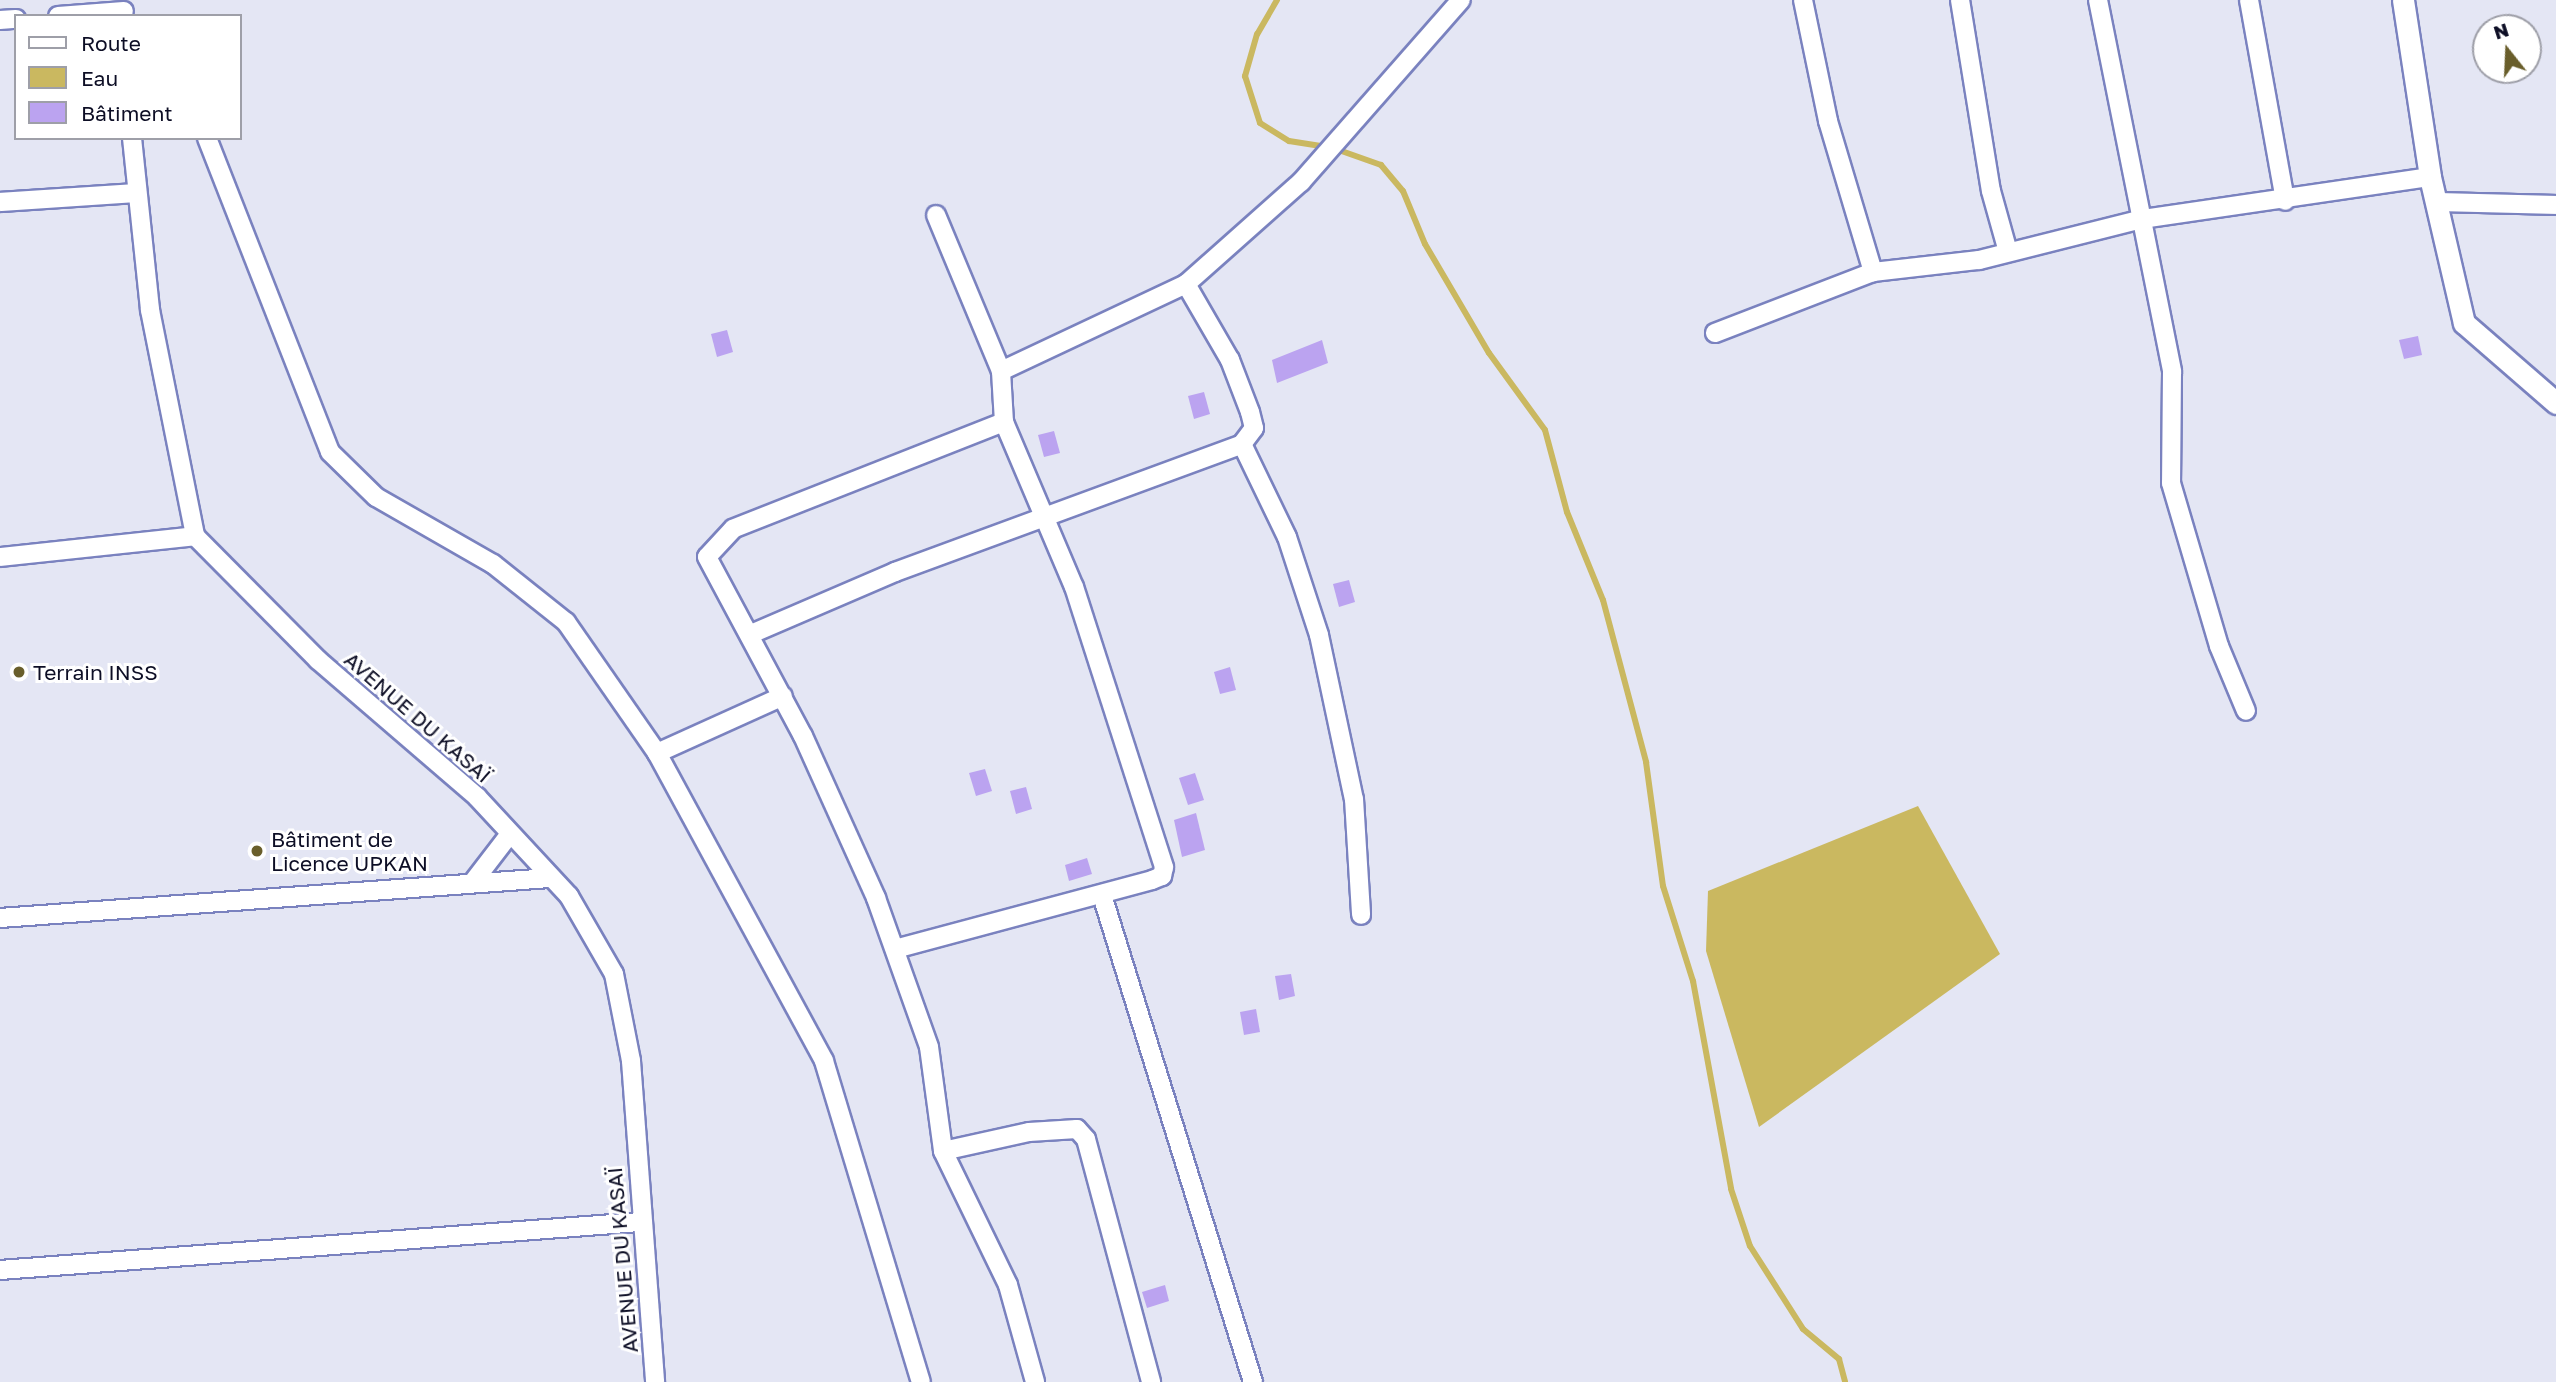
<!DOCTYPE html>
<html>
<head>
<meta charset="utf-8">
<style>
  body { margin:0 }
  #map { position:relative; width:2556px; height:1382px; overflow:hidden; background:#e4e6f4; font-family:"Golos Text",sans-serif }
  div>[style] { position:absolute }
  .water>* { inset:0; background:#cab860 }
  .stream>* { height:6px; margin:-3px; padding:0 3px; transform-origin:3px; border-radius:3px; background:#cab860 }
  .building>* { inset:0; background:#bba3f0 }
  .roads { filter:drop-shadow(2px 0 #7a82bf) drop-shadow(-2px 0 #7a82bf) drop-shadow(0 2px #7a82bf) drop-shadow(0 -2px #7a82bf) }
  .minor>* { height:18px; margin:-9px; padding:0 9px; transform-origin:9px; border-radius:9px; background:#fff }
  .tertiary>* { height:21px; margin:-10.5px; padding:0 10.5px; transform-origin:10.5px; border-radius:10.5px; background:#fff }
  .dots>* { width:19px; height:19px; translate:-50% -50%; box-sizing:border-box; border:4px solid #fff; border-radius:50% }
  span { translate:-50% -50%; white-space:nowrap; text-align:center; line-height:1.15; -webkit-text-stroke:6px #fff; paint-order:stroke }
  .poi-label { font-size:21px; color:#0d0e25 }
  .left { translate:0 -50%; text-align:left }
  .street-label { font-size:21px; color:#0d0e25 }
  .legend { position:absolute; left:14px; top:14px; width:228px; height:126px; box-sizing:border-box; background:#fff; border:2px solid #9e9fa8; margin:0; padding:9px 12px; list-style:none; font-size:21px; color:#0d0e25 }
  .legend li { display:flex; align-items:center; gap:14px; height:35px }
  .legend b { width:35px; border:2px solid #9e9fa8 }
  .north { position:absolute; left:2472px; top:14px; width:70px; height:70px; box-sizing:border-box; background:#fff; border:2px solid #9e9fa8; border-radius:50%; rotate:342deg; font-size:19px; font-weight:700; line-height:28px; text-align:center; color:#0d0e25 }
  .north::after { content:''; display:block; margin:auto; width:24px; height:32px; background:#695e2b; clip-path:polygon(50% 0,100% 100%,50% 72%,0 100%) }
</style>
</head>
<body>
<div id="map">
  <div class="water">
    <div style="clip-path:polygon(1918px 806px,2000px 954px,1759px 1127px,1706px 951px,1708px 891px)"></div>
  </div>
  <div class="stream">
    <div style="left:1277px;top:0;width:39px;rotate:120deg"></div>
    <div style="left:1257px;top:34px;width:44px;rotate:105.9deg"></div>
    <div style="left:1245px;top:76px;width:49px;rotate:72.3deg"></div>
    <div style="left:1260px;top:123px;width:34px;rotate:32deg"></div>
    <div style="left:1289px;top:141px;width:45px;rotate:9deg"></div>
    <div style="left:1333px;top:148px;width:51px;rotate:19.5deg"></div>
    <div style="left:1381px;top:165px;width:34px;rotate:50deg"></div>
    <div style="left:1403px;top:191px;width:57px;rotate:67.5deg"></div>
    <div style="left:1425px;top:244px;width:126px;rotate:59.6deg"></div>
    <div style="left:1489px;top:353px;width:95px;rotate:54deg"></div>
    <div style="left:1545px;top:430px;width:85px;rotate:75deg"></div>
    <div style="left:1567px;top:512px;width:95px;rotate:67.8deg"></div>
    <div style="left:1603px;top:600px;width:168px;rotate:75.1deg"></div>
    <div style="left:1646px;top:762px;width:125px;rotate:82.2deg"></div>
    <div style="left:1663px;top:886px;width:100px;rotate:72.5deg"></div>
    <div style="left:1693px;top:981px;width:211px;rotate:79.6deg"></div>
    <div style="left:1731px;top:1189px;width:60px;rotate:71.6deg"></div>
    <div style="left:1750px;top:1246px;width:98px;rotate:57.4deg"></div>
    <div style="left:1803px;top:1329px;width:47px;rotate:39.8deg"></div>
    <div style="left:1839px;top:1359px;width:23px;rotate:75deg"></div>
  </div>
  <div class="building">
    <div style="clip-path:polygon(727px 330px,733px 352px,717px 357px,711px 334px)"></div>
    <div style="clip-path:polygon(2418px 336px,2422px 355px,2404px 359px,2399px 340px)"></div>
    <div style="clip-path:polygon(1322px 340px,1328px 363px,1277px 383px,1272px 360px)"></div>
    <div style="clip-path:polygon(1204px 392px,1210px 414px,1194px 419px,1188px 396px)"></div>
    <div style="clip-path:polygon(1054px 431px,1060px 453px,1044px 457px,1038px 435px)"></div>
    <div style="clip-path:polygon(1349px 580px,1355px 602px,1339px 607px,1333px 584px)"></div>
    <div style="clip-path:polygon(1230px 667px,1236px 690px,1220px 694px,1214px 672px)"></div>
    <div style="clip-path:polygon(985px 769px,992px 791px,976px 796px,969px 773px)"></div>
    <div style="clip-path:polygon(1195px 773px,1204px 800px,1188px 805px,1179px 778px)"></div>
    <div style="clip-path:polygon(1026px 787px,1032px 809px,1016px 814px,1010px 791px)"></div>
    <div style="clip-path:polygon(1196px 813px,1205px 850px,1182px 857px,1174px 820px)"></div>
    <div style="clip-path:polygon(1087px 858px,1092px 874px,1069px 881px,1065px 865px)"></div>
    <div style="clip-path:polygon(1291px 974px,1295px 996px,1279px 1000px,1275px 976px)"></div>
    <div style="clip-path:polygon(1256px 1009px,1260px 1032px,1244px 1035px,1240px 1012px)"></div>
    <div style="clip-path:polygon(1165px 1285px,1169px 1301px,1147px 1308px,1142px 1292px)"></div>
  </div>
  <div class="roads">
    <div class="minor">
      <div style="left:1803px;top:0;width:124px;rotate:78.3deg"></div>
      <div style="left:1828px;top:121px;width:158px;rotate:73.4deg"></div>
      <div style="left:1960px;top:0;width:193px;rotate:80.8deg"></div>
      <div style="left:1991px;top:191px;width:63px;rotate:74.4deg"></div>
      <div style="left:2098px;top:0;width:379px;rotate:78.7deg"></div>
      <div style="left:2172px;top:372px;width:111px;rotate:90.5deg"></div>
      <div style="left:2171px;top:483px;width:170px;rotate:73.6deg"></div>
      <div style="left:2219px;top:646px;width:70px;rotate:67.4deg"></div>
      <div style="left:2249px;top:0;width:204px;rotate:79.8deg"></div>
      <div style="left:58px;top:16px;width:66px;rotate:-4.3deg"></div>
      <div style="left:0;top:20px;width:16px;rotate:-4deg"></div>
      <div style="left:132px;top:138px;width:173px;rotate:84deg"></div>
      <div style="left:150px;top:310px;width:230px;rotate:78.7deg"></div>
      <div style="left:195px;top:536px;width:175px;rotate:45.2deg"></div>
      <div style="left:318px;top:660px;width:210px;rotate:40.7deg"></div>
      <div style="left:477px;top:797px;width:135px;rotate:47.1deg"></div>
      <div style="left:569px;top:896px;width:90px;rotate:60deg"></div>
      <div style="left:614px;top:974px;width:89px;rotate:78.9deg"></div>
      <div style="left:631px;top:1061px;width:322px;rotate:85.7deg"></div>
      <div style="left:207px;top:138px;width:337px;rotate:68.6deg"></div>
      <div style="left:330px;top:452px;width:64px;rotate:44.4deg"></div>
      <div style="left:376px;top:497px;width:135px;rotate:29.8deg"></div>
      <div style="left:493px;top:564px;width:93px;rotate:38.5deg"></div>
      <div style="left:566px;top:622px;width:160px;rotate:55.2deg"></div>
      <div style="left:657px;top:753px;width:350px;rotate:61.5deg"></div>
      <div style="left:824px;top:1061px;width:335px;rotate:73.2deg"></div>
      <div style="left:0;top:202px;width:135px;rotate:-3.8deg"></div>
      <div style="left:2437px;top:202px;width:119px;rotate:1.4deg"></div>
      <div style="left:1715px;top:333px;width:169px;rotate:-21.1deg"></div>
      <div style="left:1873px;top:272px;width:107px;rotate:-6.5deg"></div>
      <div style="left:1979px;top:260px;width:168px;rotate:-14.1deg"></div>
      <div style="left:2142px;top:219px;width:291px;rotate:-8.3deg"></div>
      <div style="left:1001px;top:371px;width:204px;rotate:-25.2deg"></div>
      <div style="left:1186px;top:284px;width:154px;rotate:-41.6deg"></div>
      <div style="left:1301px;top:182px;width:242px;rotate:-48.7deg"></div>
      <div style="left:1004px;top:422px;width:291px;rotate:158.5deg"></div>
      <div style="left:733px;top:529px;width:38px;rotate:133deg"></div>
      <div style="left:707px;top:557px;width:203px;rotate:61.8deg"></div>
      <div style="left:803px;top:736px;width:178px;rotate:65.7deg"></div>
      <div style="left:876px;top:898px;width:158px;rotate:70.4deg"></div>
      <div style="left:929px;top:1047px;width:105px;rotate:82.3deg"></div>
      <div style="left:943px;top:1151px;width:149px;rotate:64.1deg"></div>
      <div style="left:1008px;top:1285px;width:101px;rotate:74.4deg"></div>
      <div style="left:1242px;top:444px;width:103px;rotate:64.2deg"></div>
      <div style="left:1287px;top:537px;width:103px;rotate:71.9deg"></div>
      <div style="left:1319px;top:635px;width:168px;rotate:78deg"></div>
      <div style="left:1354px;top:799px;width:116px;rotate:86.5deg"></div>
      <div style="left:0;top:557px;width:196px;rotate:-6.1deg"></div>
      <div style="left:751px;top:634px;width:157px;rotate:-23.3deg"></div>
      <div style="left:895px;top:572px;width:370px;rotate:-20.2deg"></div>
      <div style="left:1242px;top:444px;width:20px;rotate:-53deg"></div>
      <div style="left:1254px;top:428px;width:16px;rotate:-104deg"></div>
      <div style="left:1250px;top:412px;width:56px;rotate:-111deg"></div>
      <div style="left:1230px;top:360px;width:88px;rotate:-120.1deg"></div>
      <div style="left:657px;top:753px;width:138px;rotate:-24.3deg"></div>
      <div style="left:473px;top:882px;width:59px;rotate:-52.5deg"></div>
      <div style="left:1102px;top:895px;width:510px;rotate:72.77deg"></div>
      <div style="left:0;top:918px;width:551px;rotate:-4.16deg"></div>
      <div style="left:895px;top:949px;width:266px;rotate:-15deg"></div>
      <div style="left:1152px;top:880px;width:11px;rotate:-22deg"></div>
      <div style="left:1162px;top:876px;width:9px;rotate:-77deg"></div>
      <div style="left:1164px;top:867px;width:294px;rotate:-107.8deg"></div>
      <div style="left:1074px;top:587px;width:179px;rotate:-113deg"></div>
      <div style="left:1004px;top:422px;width:51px;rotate:-93.4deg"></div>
      <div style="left:1001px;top:371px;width:169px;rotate:-112.6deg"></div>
      <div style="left:943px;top:1151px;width:88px;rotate:-12.5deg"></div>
      <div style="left:1029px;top:1132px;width:48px;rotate:-3.6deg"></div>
      <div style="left:1077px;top:1129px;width:13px;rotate:48deg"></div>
      <div style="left:1086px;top:1139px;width:252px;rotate:75deg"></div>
      <div style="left:0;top:1270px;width:642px;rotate:-4.29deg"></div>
    </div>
    <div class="tertiary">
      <div style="left:2403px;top:0;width:179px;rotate:81.3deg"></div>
      <div style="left:2430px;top:177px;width:150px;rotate:76.9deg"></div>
      <div style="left:2464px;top:323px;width:122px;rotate:41deg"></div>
    </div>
  </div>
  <div class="dots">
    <div style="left:19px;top:672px;background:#695e2b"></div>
    <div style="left:257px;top:851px;background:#695e2b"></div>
  </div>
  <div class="poi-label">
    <span class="left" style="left:33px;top:672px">Terrain INSS</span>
    <span class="left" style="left:271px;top:851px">Bâtiment de<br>Licence UPKAN</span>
  </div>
  <div class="street-label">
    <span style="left:418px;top:717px;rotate:41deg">AVENUE DU KASAÏ</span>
    <span style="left:622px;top:1260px;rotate:-95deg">AVENUE DU KASAÏ</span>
  </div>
  <ul class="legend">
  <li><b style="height:9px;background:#fff"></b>Route</li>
  <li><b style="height:19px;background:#cab860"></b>Eau</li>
  <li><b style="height:19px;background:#bba3f0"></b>Bâtiment</li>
  </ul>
  <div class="north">N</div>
</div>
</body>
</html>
